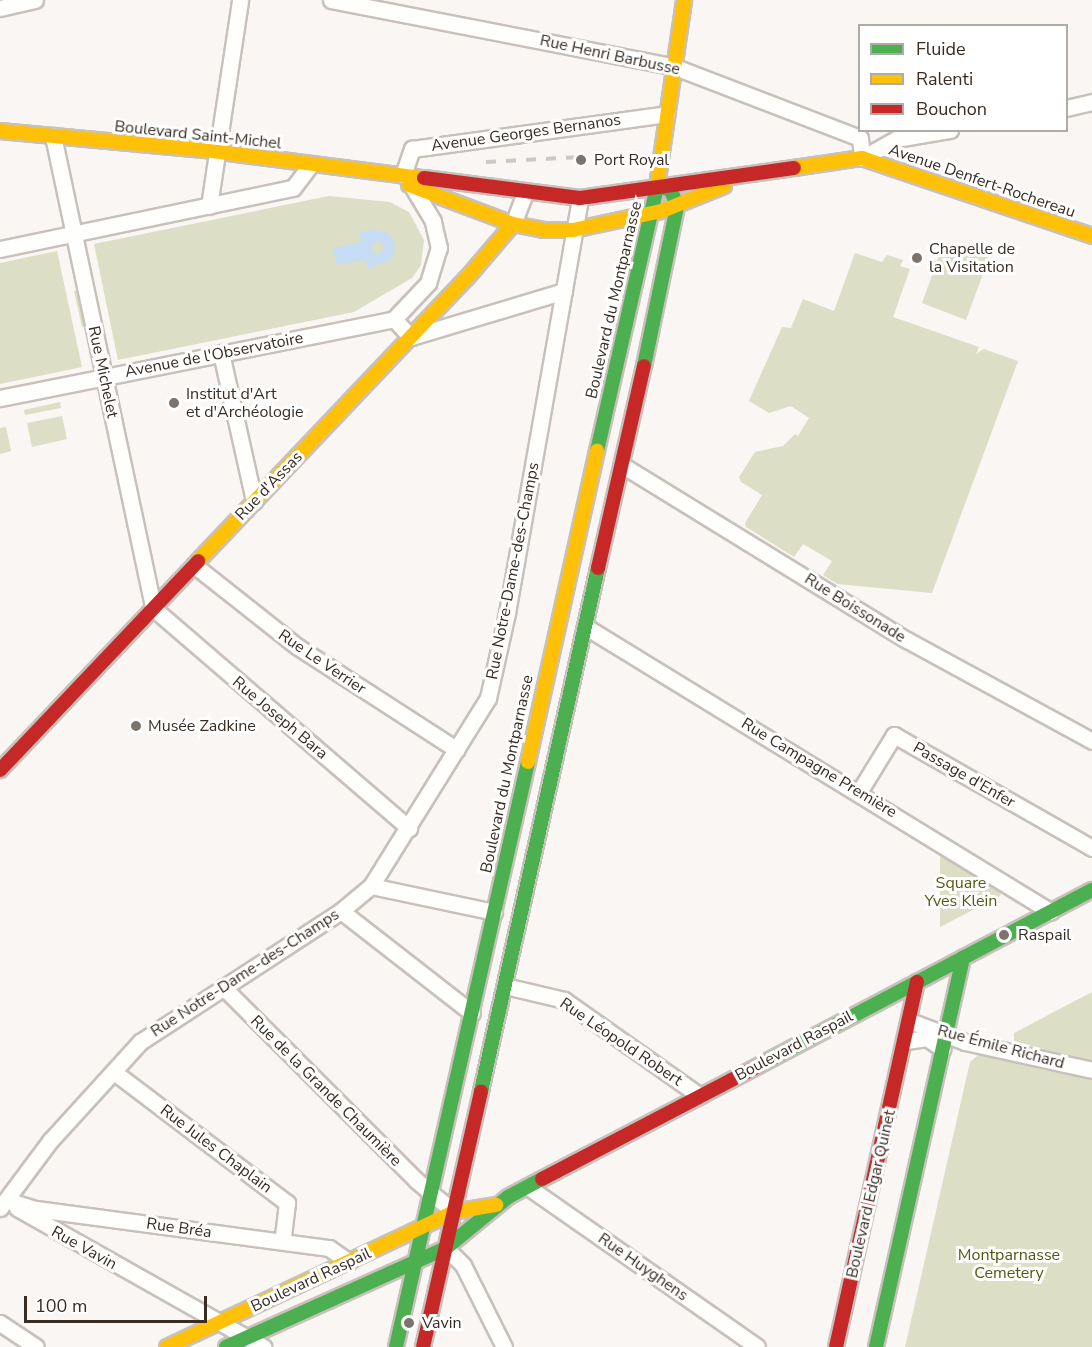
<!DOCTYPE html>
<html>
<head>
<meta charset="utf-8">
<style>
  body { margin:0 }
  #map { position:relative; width:1092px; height:1347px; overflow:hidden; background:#f9f6f4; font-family:"Nunito Sans",sans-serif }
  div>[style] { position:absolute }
  .green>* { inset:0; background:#dcdec5 }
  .water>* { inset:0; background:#c7ddf5 }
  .roads { filter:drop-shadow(2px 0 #c8c1bb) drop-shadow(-2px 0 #c8c1bb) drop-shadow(0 2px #c8c1bb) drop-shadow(0 -2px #c8c1bb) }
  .street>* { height:15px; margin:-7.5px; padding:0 7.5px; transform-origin:7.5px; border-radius:7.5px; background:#fefefd }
  .fast>* { height:14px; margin:-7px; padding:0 7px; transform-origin:7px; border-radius:7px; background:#4caf50 }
  .slow>* { height:14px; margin:-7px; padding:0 7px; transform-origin:7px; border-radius:7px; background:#ffc107 }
  .jam>* { height:14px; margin:-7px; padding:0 7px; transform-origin:7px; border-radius:7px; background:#c62828 }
  .rail>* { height:4px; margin-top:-2px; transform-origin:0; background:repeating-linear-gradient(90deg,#cbc9c8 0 10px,transparent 0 20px) }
  .dots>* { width:16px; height:16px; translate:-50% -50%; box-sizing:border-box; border:3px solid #fff; border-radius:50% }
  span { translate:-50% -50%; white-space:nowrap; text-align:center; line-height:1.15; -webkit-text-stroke:6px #fff; paint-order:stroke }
  .street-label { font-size:16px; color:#382c23 }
  .poi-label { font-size:16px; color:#382c23 }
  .left { translate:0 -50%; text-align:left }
  .park-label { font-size:16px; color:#545911 }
  .legend { position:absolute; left:858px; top:24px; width:210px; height:108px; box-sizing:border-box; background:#fff; border:2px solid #afaba7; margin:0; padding:8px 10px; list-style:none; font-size:18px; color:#382c23 }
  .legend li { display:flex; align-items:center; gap:12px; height:30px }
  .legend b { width:30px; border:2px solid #afaba7 }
  .scale { position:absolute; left:24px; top:1296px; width:183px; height:27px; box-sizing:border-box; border:3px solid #382c23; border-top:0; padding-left:8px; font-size:18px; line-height:21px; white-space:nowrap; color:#382c23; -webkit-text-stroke:4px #fff; paint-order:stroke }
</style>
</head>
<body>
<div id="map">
  <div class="green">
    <div style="clip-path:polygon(329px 196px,390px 202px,409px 212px,424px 240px,421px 265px,412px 278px,354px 312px,118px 360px,94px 244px)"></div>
    <div style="clip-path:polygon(944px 242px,989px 258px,966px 320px,922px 303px)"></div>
    <div style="clip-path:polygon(57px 251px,82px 367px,0 384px,0 263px)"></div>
    <div style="clip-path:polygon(855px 253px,882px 262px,887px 255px,903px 260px,900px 266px,910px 269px,893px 317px,979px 347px,976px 354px,984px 349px,1018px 361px,932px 593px,837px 584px,823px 575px,832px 561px,803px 544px,794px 557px,746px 527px,745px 523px,762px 495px,741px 482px,739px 477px,755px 452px,783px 446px,795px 434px,798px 436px,809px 418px,791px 406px,769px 413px,749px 401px,782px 327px,791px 328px,803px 299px,834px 311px)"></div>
    <div style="clip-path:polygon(80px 290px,88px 326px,82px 327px,74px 291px)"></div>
    <div style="clip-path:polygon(60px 402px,61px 408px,25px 415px,24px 410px)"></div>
    <div style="clip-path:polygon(62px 416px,67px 439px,32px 447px,27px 423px)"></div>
    <div style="clip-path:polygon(6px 427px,11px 451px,0 454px,0 428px)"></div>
    <div style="clip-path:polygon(940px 853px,1001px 891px,1000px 896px,940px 927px)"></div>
    <div style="clip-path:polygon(1092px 992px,1092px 1066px,1014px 1049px,1014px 1033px)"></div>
    <div style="clip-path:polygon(978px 1055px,1092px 1075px,1092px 1347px,905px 1347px,970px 1062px)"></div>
  </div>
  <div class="water">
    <div style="clip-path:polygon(evenodd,374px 229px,388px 233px,394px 241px,395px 250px,390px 260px,368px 269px,365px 260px,337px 265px,333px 248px,361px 242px,360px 232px,374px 229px,378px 240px,385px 247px,377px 255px,370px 249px,378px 240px)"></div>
  </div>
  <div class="roads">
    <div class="street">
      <div style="left:331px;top:0;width:350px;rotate:11deg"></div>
      <div style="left:675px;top:67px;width:198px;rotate:21deg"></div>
      <div style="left:860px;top:138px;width:20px;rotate:84deg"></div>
      <div style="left:862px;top:158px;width:39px;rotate:-29deg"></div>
      <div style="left:896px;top:139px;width:55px;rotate:-9.5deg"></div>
      <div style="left:0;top:8px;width:36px;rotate:-13deg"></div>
      <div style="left:1066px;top:108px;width:27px;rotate:-13deg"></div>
      <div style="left:53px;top:136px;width:482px;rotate:78deg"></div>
      <div style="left:153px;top:608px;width:338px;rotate:40.7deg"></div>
      <div style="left:403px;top:175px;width:28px;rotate:-71deg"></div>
      <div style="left:412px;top:149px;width:257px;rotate:-7.8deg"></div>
      <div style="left:209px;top:206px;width:208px;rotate:-81.4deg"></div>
      <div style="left:513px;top:224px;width:33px;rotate:-69deg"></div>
      <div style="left:0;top:249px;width:299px;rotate:-11.8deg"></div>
      <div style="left:293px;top:188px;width:30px;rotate:-53deg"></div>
      <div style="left:394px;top:319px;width:25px;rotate:47deg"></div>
      <div style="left:411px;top:337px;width:160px;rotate:-16.7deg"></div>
      <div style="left:221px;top:353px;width:152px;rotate:77.4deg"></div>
      <div style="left:0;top:398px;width:402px;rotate:-11.3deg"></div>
      <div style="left:394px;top:319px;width:50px;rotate:-46.6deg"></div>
      <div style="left:428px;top:283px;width:37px;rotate:-73deg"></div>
      <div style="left:439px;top:248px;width:28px;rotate:-103deg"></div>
      <div style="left:433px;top:221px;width:41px;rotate:-121deg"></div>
      <div style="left:622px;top:465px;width:334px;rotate:31.6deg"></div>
      <div style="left:907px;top:640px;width:211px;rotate:28.6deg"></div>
      <div style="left:194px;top:565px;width:132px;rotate:38.3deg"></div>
      <div style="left:298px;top:647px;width:189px;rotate:32.9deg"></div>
      <div style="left:586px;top:627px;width:545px;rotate:31.5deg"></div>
      <div style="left:859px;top:792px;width:67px;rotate:-58.4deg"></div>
      <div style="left:894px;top:735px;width:228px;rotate:29.7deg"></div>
      <div style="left:371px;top:886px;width:126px;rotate:11.9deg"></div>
      <div style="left:341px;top:911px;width:166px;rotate:37.9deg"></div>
      <div style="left:505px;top:986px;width:61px;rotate:13.3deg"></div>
      <div style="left:564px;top:1000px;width:166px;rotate:35.2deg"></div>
      <div style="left:223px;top:987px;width:274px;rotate:45deg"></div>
      <div style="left:417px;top:1181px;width:48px;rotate:40deg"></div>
      <div style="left:910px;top:1021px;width:59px;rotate:20.9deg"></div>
      <div style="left:965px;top:1042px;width:130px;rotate:12.4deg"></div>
      <div style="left:906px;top:1041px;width:21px;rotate:-8deg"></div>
      <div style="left:927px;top:1038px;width:19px;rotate:35deg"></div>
      <div style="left:114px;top:1072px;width:217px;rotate:37.1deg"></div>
      <div style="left:287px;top:1203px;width:38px;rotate:97deg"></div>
      <div style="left:528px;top:1187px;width:279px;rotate:34.9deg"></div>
      <div style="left:6px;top:1200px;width:31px;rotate:17deg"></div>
      <div style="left:36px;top:1209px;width:296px;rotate:7.6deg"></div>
      <div style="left:329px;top:1248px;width:24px;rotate:35deg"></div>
      <div style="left:0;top:1208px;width:84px;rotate:-53.3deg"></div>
      <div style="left:50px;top:1141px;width:134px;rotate:-47.7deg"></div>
      <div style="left:140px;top:1042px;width:240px;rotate:-33.1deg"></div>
      <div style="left:341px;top:911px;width:39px;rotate:-40deg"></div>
      <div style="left:371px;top:886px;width:221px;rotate:-58.1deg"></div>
      <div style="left:488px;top:698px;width:87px;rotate:-77.4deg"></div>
      <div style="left:507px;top:613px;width:421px;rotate:-80deg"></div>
      <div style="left:17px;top:1208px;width:283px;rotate:29.4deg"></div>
      <div style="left:446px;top:1248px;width:24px;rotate:45deg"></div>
      <div style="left:463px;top:1265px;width:92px;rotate:63.4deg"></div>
      <div style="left:0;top:1323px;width:43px;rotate:33.7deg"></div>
    </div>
    <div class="fast">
      <div style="left:644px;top:366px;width:163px;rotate:-78.3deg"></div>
      <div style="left:677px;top:206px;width:17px;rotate:-111deg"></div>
      <div style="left:671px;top:190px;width:15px;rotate:-164deg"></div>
      <div style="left:597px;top:451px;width:272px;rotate:-77.2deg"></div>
      <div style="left:758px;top:1066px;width:378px;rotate:-27.8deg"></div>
      <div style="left:481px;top:1091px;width:536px;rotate:-77.39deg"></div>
      <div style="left:226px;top:1347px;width:241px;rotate:-24.2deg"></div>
      <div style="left:446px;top:1248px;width:80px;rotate:-39.4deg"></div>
      <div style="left:508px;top:1197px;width:38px;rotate:-28deg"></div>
      <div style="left:396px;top:1347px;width:600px;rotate:-77.28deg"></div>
      <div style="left:876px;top:1347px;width:399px;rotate:-77.4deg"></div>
    </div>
    <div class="slow">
      <div style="left:0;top:131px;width:205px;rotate:5.3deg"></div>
      <div style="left:204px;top:150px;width:222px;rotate:7.3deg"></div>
      <div style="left:794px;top:168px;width:69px;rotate:-8.4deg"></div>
      <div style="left:862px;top:158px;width:243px;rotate:18.7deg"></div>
      <div style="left:409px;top:185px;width:111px;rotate:20.6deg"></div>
      <div style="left:513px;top:224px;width:31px;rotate:11deg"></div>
      <div style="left:543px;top:230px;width:30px"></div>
      <div style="left:573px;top:230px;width:91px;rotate:-12.1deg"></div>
      <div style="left:662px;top:211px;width:67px;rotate:-22deg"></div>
      <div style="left:657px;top:186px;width:188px;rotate:-81.7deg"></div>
      <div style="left:198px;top:561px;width:389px;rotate:-46.5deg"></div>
      <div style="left:466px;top:279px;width:72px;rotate:-49.5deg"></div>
      <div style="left:528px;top:762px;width:319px;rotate:-77.5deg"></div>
      <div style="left:167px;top:1347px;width:317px;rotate:-25.2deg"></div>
      <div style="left:454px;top:1212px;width:43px;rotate:-9.5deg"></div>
    </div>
    <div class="jam">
      <div style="left:424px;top:178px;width:157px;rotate:7.3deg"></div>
      <div style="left:580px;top:198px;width:216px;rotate:-8deg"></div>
      <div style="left:598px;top:568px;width:207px;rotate:-77.2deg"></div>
      <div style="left:0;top:770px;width:288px;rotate:-46.5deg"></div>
      <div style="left:542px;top:1179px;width:244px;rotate:-27.6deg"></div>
      <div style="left:423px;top:1347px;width:262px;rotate:-77.2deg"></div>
      <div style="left:836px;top:1347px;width:374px;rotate:-77.5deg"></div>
    </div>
  </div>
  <div class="rail">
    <div style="left:486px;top:162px;width:95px;rotate:-3deg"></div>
  </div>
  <div class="dots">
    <div style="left:581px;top:160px;background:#7c736c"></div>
    <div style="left:917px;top:258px;background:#7c736c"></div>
    <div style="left:174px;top:403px;background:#7c736c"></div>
    <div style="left:136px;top:726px;background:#7c736c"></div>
    <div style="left:1004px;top:935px;background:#7c736c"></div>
    <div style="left:409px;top:1323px;background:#7c736c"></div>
  </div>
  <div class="street-label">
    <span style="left:610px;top:55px;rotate:12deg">Rue Henri Barbusse</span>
    <span style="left:526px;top:133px;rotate:-8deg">Avenue Georges Bernanos</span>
    <span style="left:198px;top:135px;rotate:6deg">Boulevard Saint-Michel</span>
    <span style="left:982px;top:181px;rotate:19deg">Avenue Denfert-Rochereau</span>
    <span style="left:614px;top:300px;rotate:-77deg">Boulevard du Montparnasse</span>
    <span style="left:214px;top:355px;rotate:-11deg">Avenue de l'Observatoire</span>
    <span style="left:103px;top:372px;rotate:78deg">Rue Michelet</span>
    <span style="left:269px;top:486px;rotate:-46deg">Rue d'Assas</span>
    <span style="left:513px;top:571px;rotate:-79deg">Rue Notre-Dame-des-Champs</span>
    <span style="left:855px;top:608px;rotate:32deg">Rue Boissonade</span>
    <span style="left:322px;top:662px;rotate:34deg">Rue Le Verrier</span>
    <span style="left:280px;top:718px;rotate:40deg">Rue Joseph Bara</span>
    <span style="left:819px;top:768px;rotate:31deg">Rue Campagne Première</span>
    <span style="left:507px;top:774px;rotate:-78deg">Boulevard du Montparnasse</span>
    <span style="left:964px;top:775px;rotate:30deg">Passage d'Enfer</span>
    <span style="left:245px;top:973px;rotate:-33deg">Rue Notre-Dame-des-Champs</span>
    <span style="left:621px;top:1042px;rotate:34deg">Rue Léopold Robert</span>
    <span style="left:794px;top:1046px;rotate:-28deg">Boulevard Raspail</span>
    <span style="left:1001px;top:1047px;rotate:15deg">Rue Émile Richard</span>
    <span style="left:326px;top:1091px;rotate:45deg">Rue de la Grande Chaumière</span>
    <span style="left:216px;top:1149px;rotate:37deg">Rue Jules Chaplain</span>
    <span style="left:871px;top:1194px;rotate:-77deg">Boulevard Edgar Quinet</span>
    <span style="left:179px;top:1228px;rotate:8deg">Rue Bréa</span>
    <span style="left:84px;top:1248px;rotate:29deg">Rue Vavin</span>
    <span style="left:643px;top:1267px;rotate:35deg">Rue Huyghens</span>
    <span style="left:311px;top:1280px;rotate:-25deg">Boulevard Raspail</span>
  </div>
  <div class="poi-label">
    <span class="left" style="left:594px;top:160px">Port Royal</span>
    <span class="left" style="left:929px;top:258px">Chapelle de<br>la Visitation</span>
    <span class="left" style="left:186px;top:403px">Institut d'Art<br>et d'Archéologie</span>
    <span class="left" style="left:148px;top:726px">Musée Zadkine</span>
    <span class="left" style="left:1018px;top:935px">Raspail</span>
    <span class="left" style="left:422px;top:1323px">Vavin</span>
  </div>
  <div class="park-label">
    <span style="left:961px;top:892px">Square<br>Yves Klein</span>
    <span style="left:1009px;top:1264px">Montparnasse<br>Cemetery</span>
  </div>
  <ul class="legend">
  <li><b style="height:8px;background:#4caf50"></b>Fluide</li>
  <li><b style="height:8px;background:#ffc107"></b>Ralenti</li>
  <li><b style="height:8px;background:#c62828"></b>Bouchon</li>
  </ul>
  <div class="scale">100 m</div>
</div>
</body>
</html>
